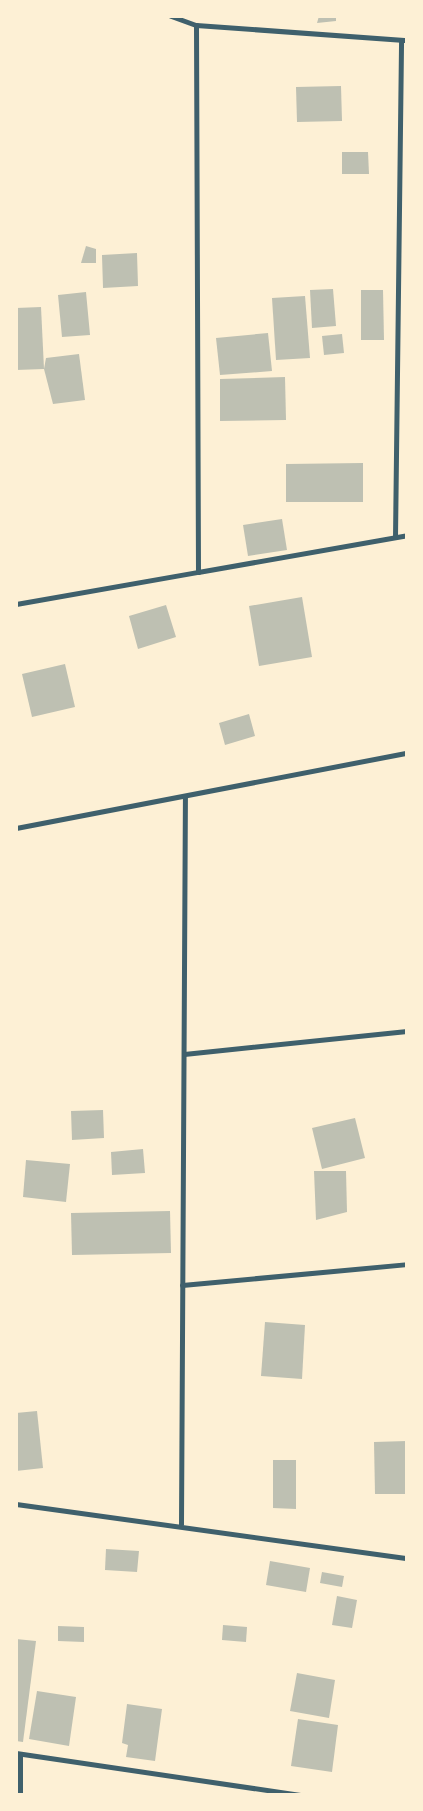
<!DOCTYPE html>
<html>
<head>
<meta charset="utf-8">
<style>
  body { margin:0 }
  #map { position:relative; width:423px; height:1811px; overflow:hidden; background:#fdf0d5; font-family:"Space Grotesk",sans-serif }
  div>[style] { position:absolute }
  .building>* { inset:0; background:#bec0b2 }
  .minor>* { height:5px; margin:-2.5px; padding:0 2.5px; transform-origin:2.5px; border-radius:2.5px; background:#3f606c }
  span { translate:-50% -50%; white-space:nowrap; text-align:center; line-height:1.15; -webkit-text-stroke:4px #fdf0d5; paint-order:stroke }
  .frame { position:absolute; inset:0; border:18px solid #fdf0d5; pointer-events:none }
</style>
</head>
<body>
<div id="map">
  <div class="building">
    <div style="clip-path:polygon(319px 16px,336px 16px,336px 21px,317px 23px)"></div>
    <div style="clip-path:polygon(341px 86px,342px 121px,297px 122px,296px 87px)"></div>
    <div style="clip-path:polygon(342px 152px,368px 152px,369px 174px,342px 174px)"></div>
    <div style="clip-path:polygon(86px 246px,96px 249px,96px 263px,81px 263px)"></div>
    <div style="clip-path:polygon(137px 253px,138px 286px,103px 288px,102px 255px)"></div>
    <div style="clip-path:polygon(333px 289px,336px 326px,312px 328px,310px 290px)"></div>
    <div style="clip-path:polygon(361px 290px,383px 290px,384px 340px,361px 340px)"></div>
    <div style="clip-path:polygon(86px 292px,90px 335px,62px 337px,58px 295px)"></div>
    <div style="clip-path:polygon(305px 296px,310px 358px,276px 360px,272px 298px)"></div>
    <div style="clip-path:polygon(41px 307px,44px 369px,16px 370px,16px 308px)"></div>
    <div style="clip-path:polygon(268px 333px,272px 371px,220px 375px,216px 338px)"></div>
    <div style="clip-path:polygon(342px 334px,344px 353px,324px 355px,322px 336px)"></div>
    <div style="clip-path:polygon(79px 354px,85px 400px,53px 404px,44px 369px,46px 358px)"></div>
    <div style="clip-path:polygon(285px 377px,286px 420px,220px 421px,220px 379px)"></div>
    <div style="clip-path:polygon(363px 463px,363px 502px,286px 502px,286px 464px)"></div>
    <div style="clip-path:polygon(282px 519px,287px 550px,248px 556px,243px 525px)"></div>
    <div style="clip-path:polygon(302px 597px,312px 657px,259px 666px,249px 606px)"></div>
    <div style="clip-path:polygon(166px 605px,176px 637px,138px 649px,129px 616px)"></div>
    <div style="clip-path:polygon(65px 664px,75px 707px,32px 717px,22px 674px)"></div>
    <div style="clip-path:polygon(249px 714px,255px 736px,225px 745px,219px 723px)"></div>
    <div style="clip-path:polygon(103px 1110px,104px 1138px,72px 1140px,71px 1111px)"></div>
    <div style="clip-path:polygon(355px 1118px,365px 1158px,322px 1169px,312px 1128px)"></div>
    <div style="clip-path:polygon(143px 1149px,145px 1173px,112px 1175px,111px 1152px)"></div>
    <div style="clip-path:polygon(26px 1160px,70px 1164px,66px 1202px,23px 1197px)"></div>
    <div style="clip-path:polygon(314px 1171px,346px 1171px,347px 1212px,316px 1220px)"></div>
    <div style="clip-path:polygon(170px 1211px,171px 1253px,72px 1255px,71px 1213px)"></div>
    <div style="clip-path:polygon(265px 1322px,305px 1325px,302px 1379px,261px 1376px)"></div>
    <div style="clip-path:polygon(37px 1411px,43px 1468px,16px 1471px,16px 1413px)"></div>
    <div style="clip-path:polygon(407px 1441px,407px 1494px,375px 1494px,374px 1442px)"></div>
    <div style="clip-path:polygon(273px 1460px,296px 1460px,296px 1509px,273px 1508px)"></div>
    <div style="clip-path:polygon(106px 1549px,139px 1551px,137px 1572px,105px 1570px)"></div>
    <div style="clip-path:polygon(270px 1561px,310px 1568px,306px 1592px,266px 1585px)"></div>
    <div style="clip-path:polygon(322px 1572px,344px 1576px,342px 1587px,320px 1583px)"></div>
    <div style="clip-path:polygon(337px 1596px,357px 1600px,352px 1628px,332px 1625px)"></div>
    <div style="clip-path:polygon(223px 1625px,247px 1627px,246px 1642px,222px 1640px)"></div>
    <div style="clip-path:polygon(58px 1626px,84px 1627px,84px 1642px,58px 1641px)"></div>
    <div style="clip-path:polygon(16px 1639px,36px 1641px,23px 1742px,16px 1741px)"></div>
    <div style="clip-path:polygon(297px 1673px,335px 1680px,329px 1718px,290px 1711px)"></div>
    <div style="clip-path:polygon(37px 1691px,76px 1697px,69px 1746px,29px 1739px)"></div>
    <div style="clip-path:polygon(127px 1704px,162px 1709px,155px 1761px,126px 1757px,128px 1745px,122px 1743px)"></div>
    <div style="clip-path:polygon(298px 1719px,338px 1725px,332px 1772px,291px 1766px)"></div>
  </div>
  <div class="minor">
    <div style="left:171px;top:16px;width:27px;rotate:20deg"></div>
    <div style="left:196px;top:25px;width:212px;rotate:4.1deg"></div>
    <div style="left:395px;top:537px;width:497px;rotate:-89.3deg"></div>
    <div style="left:198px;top:572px;width:212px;rotate:-10deg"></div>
    <div style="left:16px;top:604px;width:185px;rotate:-10deg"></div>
    <div style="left:198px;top:572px;width:547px;rotate:-90.21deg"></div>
    <div style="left:16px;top:828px;width:398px;rotate:-10.9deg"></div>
    <div style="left:184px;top:1054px;width:224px;rotate:-5.9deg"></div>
    <div style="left:182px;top:1285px;width:226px;rotate:-5.3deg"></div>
    <div style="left:16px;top:1504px;width:395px;rotate:7.9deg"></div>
    <div style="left:181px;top:1524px;width:728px;rotate:-89.69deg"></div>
    <div style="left:16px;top:1753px;width:289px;rotate:8.4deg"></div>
    <div style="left:20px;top:1754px;width:41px;rotate:90deg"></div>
  </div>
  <div class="frame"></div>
</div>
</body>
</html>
